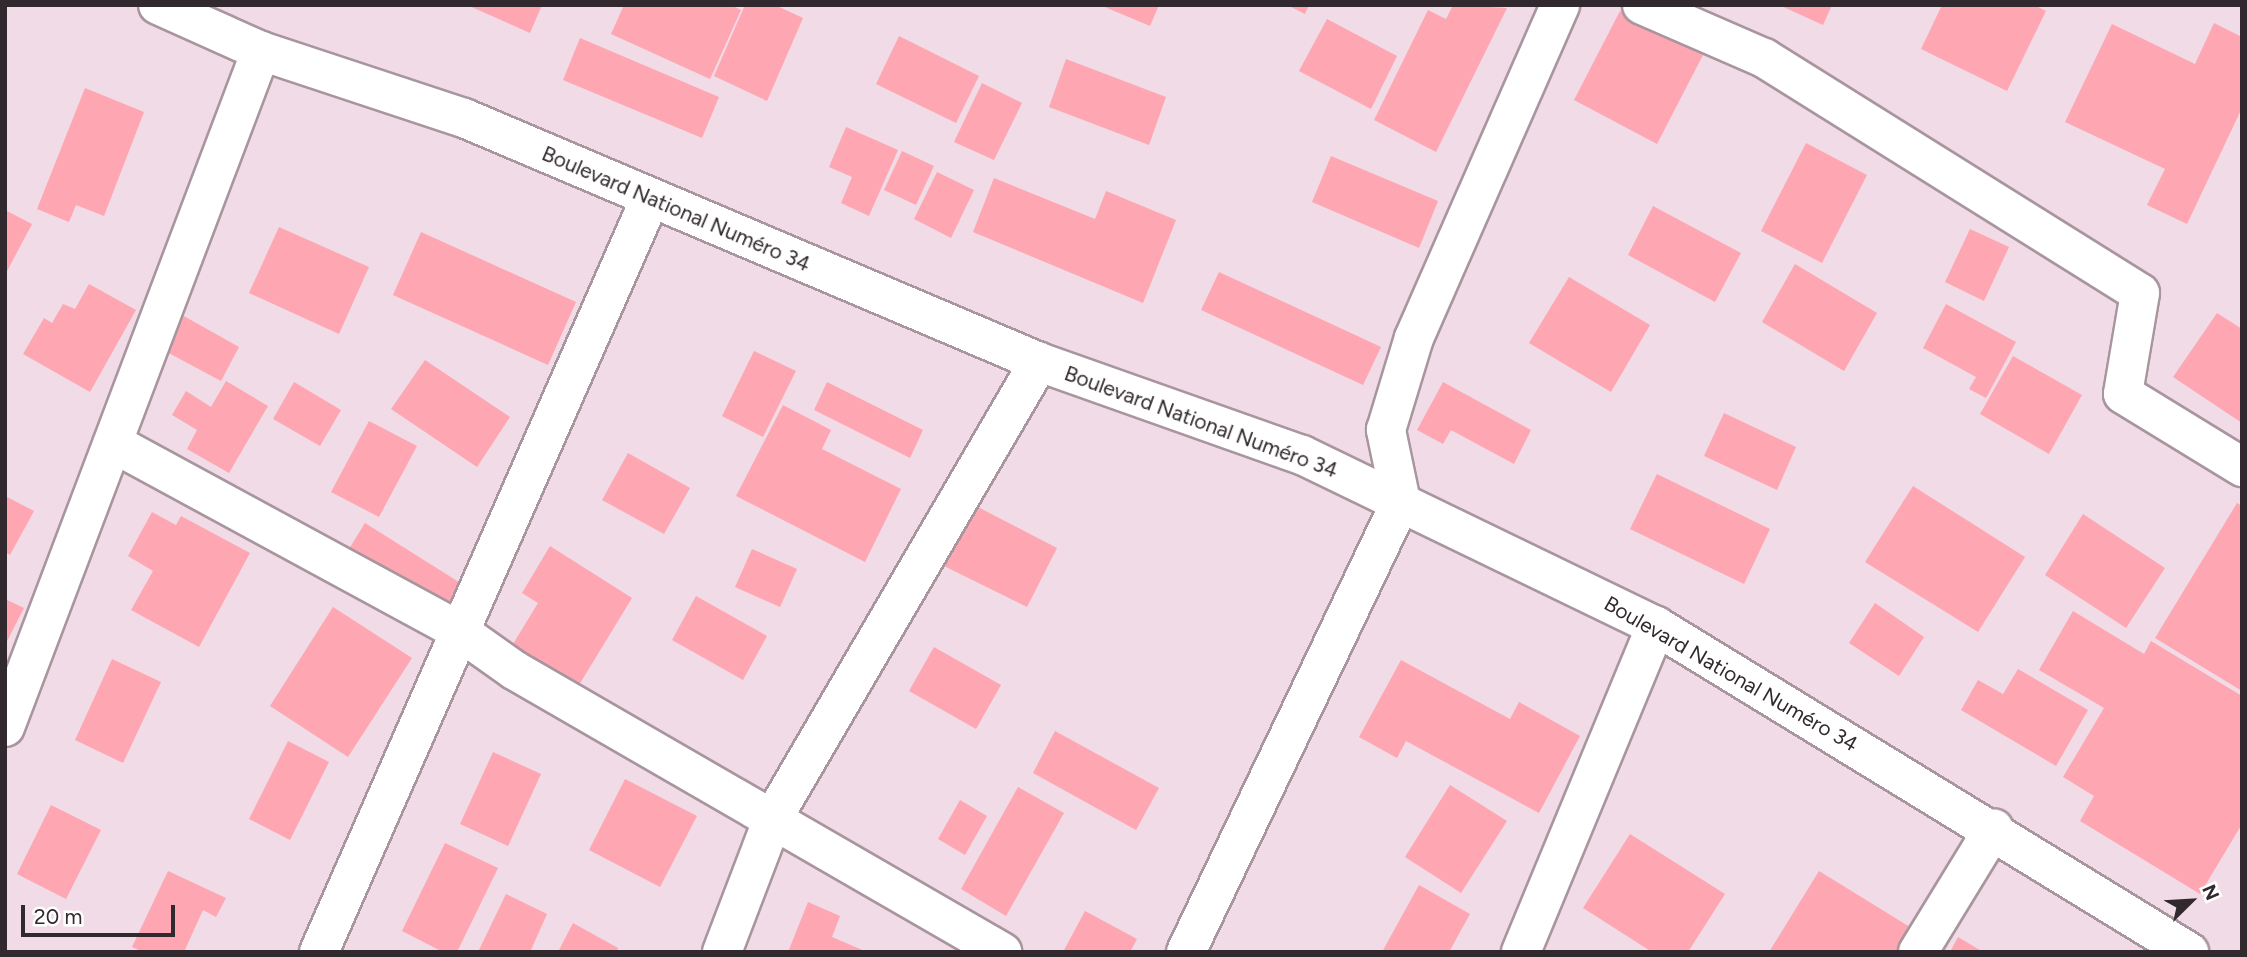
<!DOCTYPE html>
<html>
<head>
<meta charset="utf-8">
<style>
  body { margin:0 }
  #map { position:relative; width:2247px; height:957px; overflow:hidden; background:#f0dbe6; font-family:Figtree,sans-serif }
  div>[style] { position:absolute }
  .building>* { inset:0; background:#fea7b2 }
  .roads { filter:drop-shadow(2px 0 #a8959e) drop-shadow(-2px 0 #a8959e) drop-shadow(0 2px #a8959e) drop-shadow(0 -2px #a8959e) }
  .minor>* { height:38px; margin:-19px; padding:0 19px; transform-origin:19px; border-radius:19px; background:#fff }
  .secondary>* { height:38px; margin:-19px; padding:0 19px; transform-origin:19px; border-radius:19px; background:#fff }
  span { translate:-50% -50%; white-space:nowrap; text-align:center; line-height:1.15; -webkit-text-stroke:6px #fff; paint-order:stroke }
  .street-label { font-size:21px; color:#31292d }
  .frame { position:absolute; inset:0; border:7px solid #31292d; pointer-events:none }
  .north { position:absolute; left:2156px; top:866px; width:70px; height:70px; -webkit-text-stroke:5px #fff; paint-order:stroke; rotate:66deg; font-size:19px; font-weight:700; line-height:28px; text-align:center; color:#31292d }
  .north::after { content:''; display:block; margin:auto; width:24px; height:32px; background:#31292d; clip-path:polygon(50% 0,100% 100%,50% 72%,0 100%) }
  .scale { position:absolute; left:21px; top:905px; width:154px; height:32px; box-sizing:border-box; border:4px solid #31292d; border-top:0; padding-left:9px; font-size:21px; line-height:24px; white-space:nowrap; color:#31292d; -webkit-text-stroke:5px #fff; paint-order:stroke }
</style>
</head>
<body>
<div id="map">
  <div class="building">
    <div style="clip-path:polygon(467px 5px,542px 5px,530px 33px)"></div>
    <div style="clip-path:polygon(624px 5px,731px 5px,741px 10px,710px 79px,611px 34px)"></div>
    <div style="clip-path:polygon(745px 5px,775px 5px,803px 18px,767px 101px,714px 76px)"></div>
    <div style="clip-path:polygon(1100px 5px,1159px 5px,1150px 26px)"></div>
    <div style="clip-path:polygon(1287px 5px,1309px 5px,1305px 14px)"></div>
    <div style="clip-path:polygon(1453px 5px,1507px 8px,1436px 152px,1374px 120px,1428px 10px,1446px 19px)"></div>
    <div style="clip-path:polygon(1779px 5px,1832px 5px,1823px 25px)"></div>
    <div style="clip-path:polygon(1942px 5px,2034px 5px,2046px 11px,2007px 91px,1921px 49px)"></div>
    <div style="clip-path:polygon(1620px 11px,1703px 55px,1657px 144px,1574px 100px)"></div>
    <div style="clip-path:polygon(1327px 19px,1397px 56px,1371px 109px,1299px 71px)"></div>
    <div style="clip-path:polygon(2214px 23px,2242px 37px,2242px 108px,2187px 224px,2147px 205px,2165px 169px,2065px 122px,2112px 24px,2195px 64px)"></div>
    <div style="clip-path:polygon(899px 36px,979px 76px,956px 123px,876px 84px)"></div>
    <div style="clip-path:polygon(580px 38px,719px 97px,702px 138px,563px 80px)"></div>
    <div style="clip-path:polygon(1066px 59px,1166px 97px,1149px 145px,1049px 107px)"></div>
    <div style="clip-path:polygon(982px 83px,1022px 103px,994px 160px,954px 142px)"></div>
    <div style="clip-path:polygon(85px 88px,144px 112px,104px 216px,76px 205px,69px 222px,37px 209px)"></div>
    <div style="clip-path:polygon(846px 127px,898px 150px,869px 216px,841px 203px,852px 177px,829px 167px)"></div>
    <div style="clip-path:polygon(1806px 143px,1867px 175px,1822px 263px,1761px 231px)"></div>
    <div style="clip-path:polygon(902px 151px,934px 166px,916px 205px,884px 190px)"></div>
    <div style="clip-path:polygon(1331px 156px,1438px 201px,1419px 248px,1312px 202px)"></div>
    <div style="clip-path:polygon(937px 172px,974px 190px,951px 238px,914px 219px)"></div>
    <div style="clip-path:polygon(994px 178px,1095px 219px,1106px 191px,1176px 220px,1143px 303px,973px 232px)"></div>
    <div style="clip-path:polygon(1653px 206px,1741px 253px,1715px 302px,1628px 255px)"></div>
    <div style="clip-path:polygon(5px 210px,32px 224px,5px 275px)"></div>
    <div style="clip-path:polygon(279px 227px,369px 267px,339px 334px,249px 293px)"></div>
    <div style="clip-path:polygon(1970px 229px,2009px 247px,1984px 301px,1945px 282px)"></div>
    <div style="clip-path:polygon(421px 232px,576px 302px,548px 365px,393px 295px)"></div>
    <div style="clip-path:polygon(1795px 264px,1877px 313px,1844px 371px,1762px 322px)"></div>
    <div style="clip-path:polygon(1219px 272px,1381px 347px,1363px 385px,1201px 310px)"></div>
    <div style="clip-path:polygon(1569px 277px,1650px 325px,1611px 392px,1529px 343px)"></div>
    <div style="clip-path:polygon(89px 284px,136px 310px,90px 392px,23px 354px,44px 318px,52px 323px,63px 304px,75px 309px)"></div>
    <div style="clip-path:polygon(1946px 304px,2016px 342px,1986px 398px,1969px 389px,1976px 377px,1923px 348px)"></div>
    <div style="clip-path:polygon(2217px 313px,2242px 329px,2242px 423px,2173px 377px)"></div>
    <div style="clip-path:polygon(182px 315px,239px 347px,221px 381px,163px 350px)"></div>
    <div style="clip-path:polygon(754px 351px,796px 371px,763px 437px,722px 416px)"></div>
    <div style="clip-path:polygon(2013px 356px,2082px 395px,2049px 454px,1980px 414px)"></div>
    <div style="clip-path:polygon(425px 360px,510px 417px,477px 467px,391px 409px)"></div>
    <div style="clip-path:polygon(226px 381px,268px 406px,229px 473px,187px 449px,197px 430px,172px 415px,186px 391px,211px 407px)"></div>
    <div style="clip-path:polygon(294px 382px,341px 410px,320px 446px,273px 419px)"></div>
    <div style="clip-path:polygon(827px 382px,923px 430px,910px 458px,814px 410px)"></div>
    <div style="clip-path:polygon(1443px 382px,1531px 430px,1514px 464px,1451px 430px,1443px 444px,1417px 430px)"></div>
    <div style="clip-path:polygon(783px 405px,831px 430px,822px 449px,901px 489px,865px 562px,736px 496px)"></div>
    <div style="clip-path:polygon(1724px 413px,1796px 447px,1777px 490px,1704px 456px)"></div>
    <div style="clip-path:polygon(369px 421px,417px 446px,379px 517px,331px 492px)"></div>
    <div style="clip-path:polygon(628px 453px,690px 488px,664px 534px,602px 500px)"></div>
    <div style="clip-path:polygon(1657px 474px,1770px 529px,1744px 584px,1630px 529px)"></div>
    <div style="clip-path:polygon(1913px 486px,2025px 557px,1978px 632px,1865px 562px)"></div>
    <div style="clip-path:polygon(5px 496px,34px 511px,10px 555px,5px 552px)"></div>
    <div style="clip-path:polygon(2237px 503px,2242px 506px,2242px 691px,2155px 638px)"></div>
    <div style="clip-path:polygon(974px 505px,1057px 548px,1027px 607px,944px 566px)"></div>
    <div style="clip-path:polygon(152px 512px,176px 525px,181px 516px,250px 553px,199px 647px,131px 610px,153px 571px,128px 556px)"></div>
    <div style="clip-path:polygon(2083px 514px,2165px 568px,2126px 628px,2045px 575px)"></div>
    <div style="clip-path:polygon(365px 523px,462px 584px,441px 617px,344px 557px)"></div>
    <div style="clip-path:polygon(550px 546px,632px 598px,576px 690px,510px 649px,538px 603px,522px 593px)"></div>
    <div style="clip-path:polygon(752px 549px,797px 569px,780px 607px,735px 587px)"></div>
    <div style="clip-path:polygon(696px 596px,767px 636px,743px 680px,672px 640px)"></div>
    <div style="clip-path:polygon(5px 599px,24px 608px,5px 645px)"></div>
    <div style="clip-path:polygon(1875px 603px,1924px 637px,1899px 676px,1849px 643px)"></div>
    <div style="clip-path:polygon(333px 607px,412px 658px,348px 757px,270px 706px)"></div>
    <div style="clip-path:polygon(2073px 611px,2144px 654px,2151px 641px,2242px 696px,2242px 824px,2200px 894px,2080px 821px,2094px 796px,2063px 777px,2104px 708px,2039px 670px)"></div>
    <div style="clip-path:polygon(934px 647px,1001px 685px,976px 729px,909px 691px)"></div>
    <div style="clip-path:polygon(112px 659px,161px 682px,123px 763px,75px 740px)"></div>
    <div style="clip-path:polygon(1401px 660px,1510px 719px,1519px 702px,1580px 736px,1539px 813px,1406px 741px,1397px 758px,1359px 737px)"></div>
    <div style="clip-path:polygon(2018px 669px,2088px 710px,2056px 766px,1961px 710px,1978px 680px,2003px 694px)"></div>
    <div style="clip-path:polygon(1055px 731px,1159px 788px,1136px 830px,1033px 773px)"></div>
    <div style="clip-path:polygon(288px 741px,329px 762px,290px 840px,249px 819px)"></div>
    <div style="clip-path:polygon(493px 752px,541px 774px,508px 846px,460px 824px)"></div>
    <div style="clip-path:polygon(625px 779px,697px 816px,660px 887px,589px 850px)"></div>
    <div style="clip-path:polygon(1450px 785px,1507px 821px,1461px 893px,1405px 857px)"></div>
    <div style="clip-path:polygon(1018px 787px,1064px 813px,1006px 916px,961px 889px)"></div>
    <div style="clip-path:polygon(960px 800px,987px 816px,965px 855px,938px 839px)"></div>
    <div style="clip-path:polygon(51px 805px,101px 830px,66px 899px,17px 874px)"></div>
    <div style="clip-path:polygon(1630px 834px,1725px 894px,1688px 952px,1652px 952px,1583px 908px)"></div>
    <div style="clip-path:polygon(445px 843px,498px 868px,457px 952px,443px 952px,402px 931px)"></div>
    <div style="clip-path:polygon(168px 871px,226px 898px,216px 917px,203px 910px,184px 952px,143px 952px,132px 947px)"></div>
    <div style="clip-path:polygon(1819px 871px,1918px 932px,1907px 952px,1769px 952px)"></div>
    <div style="clip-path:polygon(1419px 885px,1470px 914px,1449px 952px,1382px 952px)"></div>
    <div style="clip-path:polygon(506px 894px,547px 914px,530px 952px,478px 952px)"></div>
    <div style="clip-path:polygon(808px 902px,840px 916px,832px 937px,867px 952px,788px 952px)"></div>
    <div style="clip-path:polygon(1085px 911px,1137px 939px,1130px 952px,1063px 952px)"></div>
    <div style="clip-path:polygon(573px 923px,618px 948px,617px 952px,558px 952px)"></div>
    <div style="clip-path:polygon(1958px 937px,1983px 952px,1950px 952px)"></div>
  </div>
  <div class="roads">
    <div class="minor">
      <div style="left:1642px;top:5px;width:133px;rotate:23.5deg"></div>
      <div style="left:1764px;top:58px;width:443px;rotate:32deg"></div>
      <div style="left:2140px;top:293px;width:102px;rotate:99.6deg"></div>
      <div style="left:2123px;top:394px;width:140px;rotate:31.5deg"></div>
      <div style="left:113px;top:443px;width:394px;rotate:28.5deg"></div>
      <div style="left:459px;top:631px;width:67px;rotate:35.3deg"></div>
      <div style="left:514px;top:670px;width:564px;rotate:30.02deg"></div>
      <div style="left:5px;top:727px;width:723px;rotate:-69.26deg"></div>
      <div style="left:319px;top:952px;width:823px;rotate:-66.27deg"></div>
      <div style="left:722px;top:952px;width:146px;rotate:-69.1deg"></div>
      <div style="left:774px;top:816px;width:526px;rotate:-59.73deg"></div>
      <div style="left:1186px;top:952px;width:499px;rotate:-64.5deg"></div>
      <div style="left:1401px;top:502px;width:74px;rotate:-101.8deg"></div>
      <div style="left:1386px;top:430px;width:96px;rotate:-73.1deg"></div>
      <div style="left:1414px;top:338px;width:364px;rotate:-66.3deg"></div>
      <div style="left:1521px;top:952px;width:353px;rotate:-67.5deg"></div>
      <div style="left:1918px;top:952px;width:145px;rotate:-58.5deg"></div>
    </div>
    <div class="secondary">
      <div style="left:158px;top:5px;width:113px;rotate:24.1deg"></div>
      <div style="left:261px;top:51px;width:214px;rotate:18.3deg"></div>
      <div style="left:464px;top:118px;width:625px;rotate:22.99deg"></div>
      <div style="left:1039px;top:362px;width:279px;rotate:19.5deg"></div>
      <div style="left:1302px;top:455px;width:393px;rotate:25.8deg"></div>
      <div style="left:1656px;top:626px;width:625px;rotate:31.45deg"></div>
    </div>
  </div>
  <div class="street-label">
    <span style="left:676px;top:209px;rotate:23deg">Boulevard National Numéro 34</span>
    <span style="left:1201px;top:422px;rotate:20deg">Boulevard National Numéro 34</span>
    <span style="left:1731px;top:674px;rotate:30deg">Boulevard National Numéro 34</span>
  </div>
  <div class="frame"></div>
  <div class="north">N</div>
  <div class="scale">20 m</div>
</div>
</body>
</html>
